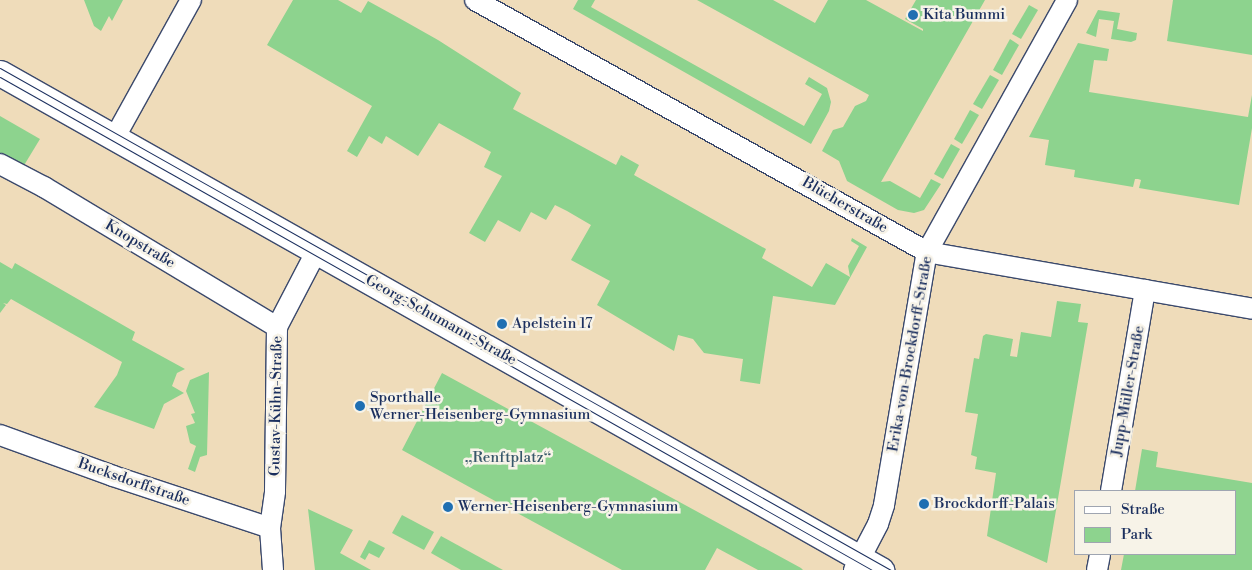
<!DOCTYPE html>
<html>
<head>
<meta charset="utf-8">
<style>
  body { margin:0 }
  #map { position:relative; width:1252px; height:570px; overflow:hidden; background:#efdcba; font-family:"Libre Bodoni",serif }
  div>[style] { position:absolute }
  .green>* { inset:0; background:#8dd38e }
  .roads { filter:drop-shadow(1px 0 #3b496c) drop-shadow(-1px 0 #3b496c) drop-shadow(0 1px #3b496c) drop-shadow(0 -1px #3b496c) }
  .minor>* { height:20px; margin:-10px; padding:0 10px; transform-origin:10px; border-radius:10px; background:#fff }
  .major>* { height:25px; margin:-12.5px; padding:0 12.5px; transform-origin:12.5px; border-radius:12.5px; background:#fff }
  .tram>* { height:1px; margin:-0.5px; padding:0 0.5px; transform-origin:0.5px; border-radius:0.5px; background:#1b2f5e }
  .dots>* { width:14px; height:14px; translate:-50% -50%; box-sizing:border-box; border:2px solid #f7f3e8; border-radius:50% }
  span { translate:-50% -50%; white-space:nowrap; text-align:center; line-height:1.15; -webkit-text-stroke:5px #f7f3e8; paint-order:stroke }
  .poi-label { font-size:15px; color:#1b2f5e }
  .left { translate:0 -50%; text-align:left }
  .street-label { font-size:15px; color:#1b2f5e }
  .park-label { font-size:15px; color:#38586a }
  .legend { position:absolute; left:1074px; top:490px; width:162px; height:65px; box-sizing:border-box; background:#f7f3e8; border:1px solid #9fa5b1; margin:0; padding:6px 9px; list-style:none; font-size:15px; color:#1b2f5e }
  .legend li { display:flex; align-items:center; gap:10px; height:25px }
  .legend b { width:25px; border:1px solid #9fa5b1 }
</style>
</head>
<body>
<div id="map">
  <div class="green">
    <div style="clip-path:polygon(84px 0,123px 0,112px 21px,109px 16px,101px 31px,94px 26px)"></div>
    <div style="clip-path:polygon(293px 0,338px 0,361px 13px,368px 1px,399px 18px,438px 40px,521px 93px,513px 109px,616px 165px,621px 155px,639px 165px,634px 175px,766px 249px,762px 258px,812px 287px,826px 263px,850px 277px,848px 266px,859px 246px,851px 241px,852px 238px,867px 247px,835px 305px,773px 296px,760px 384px,740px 381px,743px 359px,704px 353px,693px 339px,678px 335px,674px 351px,597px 305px,610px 281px,571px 260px,591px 225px,567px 211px,555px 205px,546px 220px,531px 212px,520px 232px,498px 220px,485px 242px,469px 233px,502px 176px,484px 167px,491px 152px,439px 123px,418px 156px,386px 136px,382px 144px,369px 136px,357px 157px,347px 151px,372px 106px,267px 45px)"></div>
    <div style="clip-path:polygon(578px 0,595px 0,591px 7px,804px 126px,822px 94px,805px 84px,809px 77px,827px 88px,831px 102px,829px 111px,811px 144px,573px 9px)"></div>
    <div style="clip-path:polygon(697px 0,773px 0,815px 23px,828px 0,866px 0,923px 31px,923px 29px,905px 19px,916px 0,985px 0,881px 182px,890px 181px,920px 198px,931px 179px,941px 184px,924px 210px,914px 213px,898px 210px,847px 181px,839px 161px,822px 151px,833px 130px,843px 127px,855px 106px,866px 101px,869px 95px)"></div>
    <div style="clip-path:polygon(1173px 0,1252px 0,1252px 55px,1167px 41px)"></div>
    <div style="clip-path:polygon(1029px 5px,1038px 10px,1021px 39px,1012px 34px)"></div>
    <div style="clip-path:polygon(1098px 10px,1120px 13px,1117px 29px,1137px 33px,1136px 40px,1131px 42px,1111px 39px,1114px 21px,1099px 19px,1096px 37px,1086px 33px)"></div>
    <div style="clip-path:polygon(1010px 39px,1019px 45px,1002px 75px,993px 70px)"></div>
    <div style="clip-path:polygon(1078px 43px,1109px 49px,1107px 61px,1094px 60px,1089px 92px,1248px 117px,1252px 95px,1252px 128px,1239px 205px,1139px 188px,1141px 180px,1138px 179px,1135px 179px,1133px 187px,1074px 177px,1075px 170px,1045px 165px,1049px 140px,1029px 137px)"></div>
    <div style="clip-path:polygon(990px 75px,999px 80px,982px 109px,973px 104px)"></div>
    <div style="clip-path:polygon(970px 110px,979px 115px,962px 144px,954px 139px)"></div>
    <div style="clip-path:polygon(0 116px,40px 139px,23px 167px,0 153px)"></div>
    <div style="clip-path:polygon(951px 144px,960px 149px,943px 179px,934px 174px)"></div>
    <div style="clip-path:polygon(0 262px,12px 269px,15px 263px,135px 332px,132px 340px,185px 369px,177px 373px,172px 386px,184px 393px,164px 404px,154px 429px,94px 407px,117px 375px,122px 362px,11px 299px,7px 304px,3px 303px,6px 305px,0 313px)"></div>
    <div style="clip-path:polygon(1057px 301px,1081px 304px,1078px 322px,1088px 323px,1047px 563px,987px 536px,996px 473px,975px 469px,977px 457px,971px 455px,978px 414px,965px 412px,974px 358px,979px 359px,983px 336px,986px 334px,1013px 339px,1010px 356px,1017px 357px,1021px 332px,1051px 337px)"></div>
    <div style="clip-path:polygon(209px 372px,207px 455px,200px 457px,195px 472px,188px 469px,196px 446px,190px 443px,186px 426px,195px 423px,191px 414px,195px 413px,186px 391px,190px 380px)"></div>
    <div style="clip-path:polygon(442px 373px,801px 568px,803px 570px,758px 570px,717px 548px,705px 570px,622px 570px,473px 489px,402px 450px)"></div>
    <div style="clip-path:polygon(1142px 449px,1158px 452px,1156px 467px,1252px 483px,1252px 570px,1121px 570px,1124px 554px,1236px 554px,1236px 491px,1135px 491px)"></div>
    <div style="clip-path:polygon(308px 509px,353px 530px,340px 553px,371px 570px,315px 570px)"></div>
    <div style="clip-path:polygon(402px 515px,434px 532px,424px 550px,392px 533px)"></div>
    <div style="clip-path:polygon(441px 536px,503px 570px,461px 570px,431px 553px)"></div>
    <div style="clip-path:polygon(369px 540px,385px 548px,379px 558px,369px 553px,365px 560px,360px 557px)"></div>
  </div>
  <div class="roads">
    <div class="minor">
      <div style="left:475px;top:0;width:518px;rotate:29.14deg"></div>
      <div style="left:927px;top:252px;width:330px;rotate:9.9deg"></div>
      <div style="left:115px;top:137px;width:157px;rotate:-61deg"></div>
      <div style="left:0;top:164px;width:50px;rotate:27.6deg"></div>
      <div style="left:44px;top:187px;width:272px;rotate:31deg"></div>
      <div style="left:0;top:435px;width:120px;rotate:19.9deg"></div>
      <div style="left:113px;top:476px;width:165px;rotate:18.3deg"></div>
      <div style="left:1111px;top:491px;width:204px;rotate:-80.4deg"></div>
      <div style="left:273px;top:570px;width:42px;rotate:-94.1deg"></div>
      <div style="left:270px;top:528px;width:37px;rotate:-82deg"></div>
      <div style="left:275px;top:491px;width:164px;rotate:-89.3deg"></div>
      <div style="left:277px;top:327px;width:87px;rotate:-62.5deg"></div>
      <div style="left:854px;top:570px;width:52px;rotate:-62.4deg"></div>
      <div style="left:878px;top:524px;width:20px;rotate:-72deg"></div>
      <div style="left:884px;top:505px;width:257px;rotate:-80.4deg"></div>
      <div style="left:927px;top:252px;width:288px;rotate:-60.9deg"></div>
      <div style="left:1097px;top:570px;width:16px;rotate:-79deg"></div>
    </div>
    <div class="major">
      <div style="left:0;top:73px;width:1012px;rotate:29.43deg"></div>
    </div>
  </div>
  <div class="tram">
    <div style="left:0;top:68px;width:1023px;rotate:29.4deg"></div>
    <div style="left:0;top:77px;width:1002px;rotate:29.48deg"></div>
  </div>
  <div class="dots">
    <div style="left:913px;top:15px;background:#1f6fb2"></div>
    <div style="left:502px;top:324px;background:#1f6fb2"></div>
    <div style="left:360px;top:406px;background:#1f6fb2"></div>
    <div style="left:924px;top:504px;background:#1f6fb2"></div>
    <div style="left:448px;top:507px;background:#1f6fb2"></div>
  </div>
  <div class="poi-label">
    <span class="left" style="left:923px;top:15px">Kita Bummi</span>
    <span class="left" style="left:512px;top:324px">Apelstein 17</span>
    <span class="left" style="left:370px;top:406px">Sporthalle<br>Werner-Heisenberg-Gymnasium</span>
    <span class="left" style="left:934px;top:504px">Brockdorff-Palais</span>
    <span class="left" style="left:458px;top:507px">Werner-Heisenberg-Gymnasium</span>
  </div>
  <div class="street-label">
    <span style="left:845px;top:205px;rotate:30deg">Blücherstraße</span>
    <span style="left:140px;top:244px;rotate:31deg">Knopstraße</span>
    <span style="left:441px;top:320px;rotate:29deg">Georg-Schumann-Straße</span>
    <span style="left:910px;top:354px;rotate:-80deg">Erika-von-Brockdorff-Straße</span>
    <span style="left:1128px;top:391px;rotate:-80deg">Jupp-Müller-Straße</span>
    <span style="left:276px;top:406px;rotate:-89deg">Gustav-Kühn-Straße</span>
    <span style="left:134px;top:482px;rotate:19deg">Bucksdorffstraße</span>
  </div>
  <div class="park-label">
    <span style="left:508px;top:458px">„Renftplatz“</span>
  </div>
  <ul class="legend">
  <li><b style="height:6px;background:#fff"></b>Straße</li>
  <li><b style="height:14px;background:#8dd38e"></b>Park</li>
  </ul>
</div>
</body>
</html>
